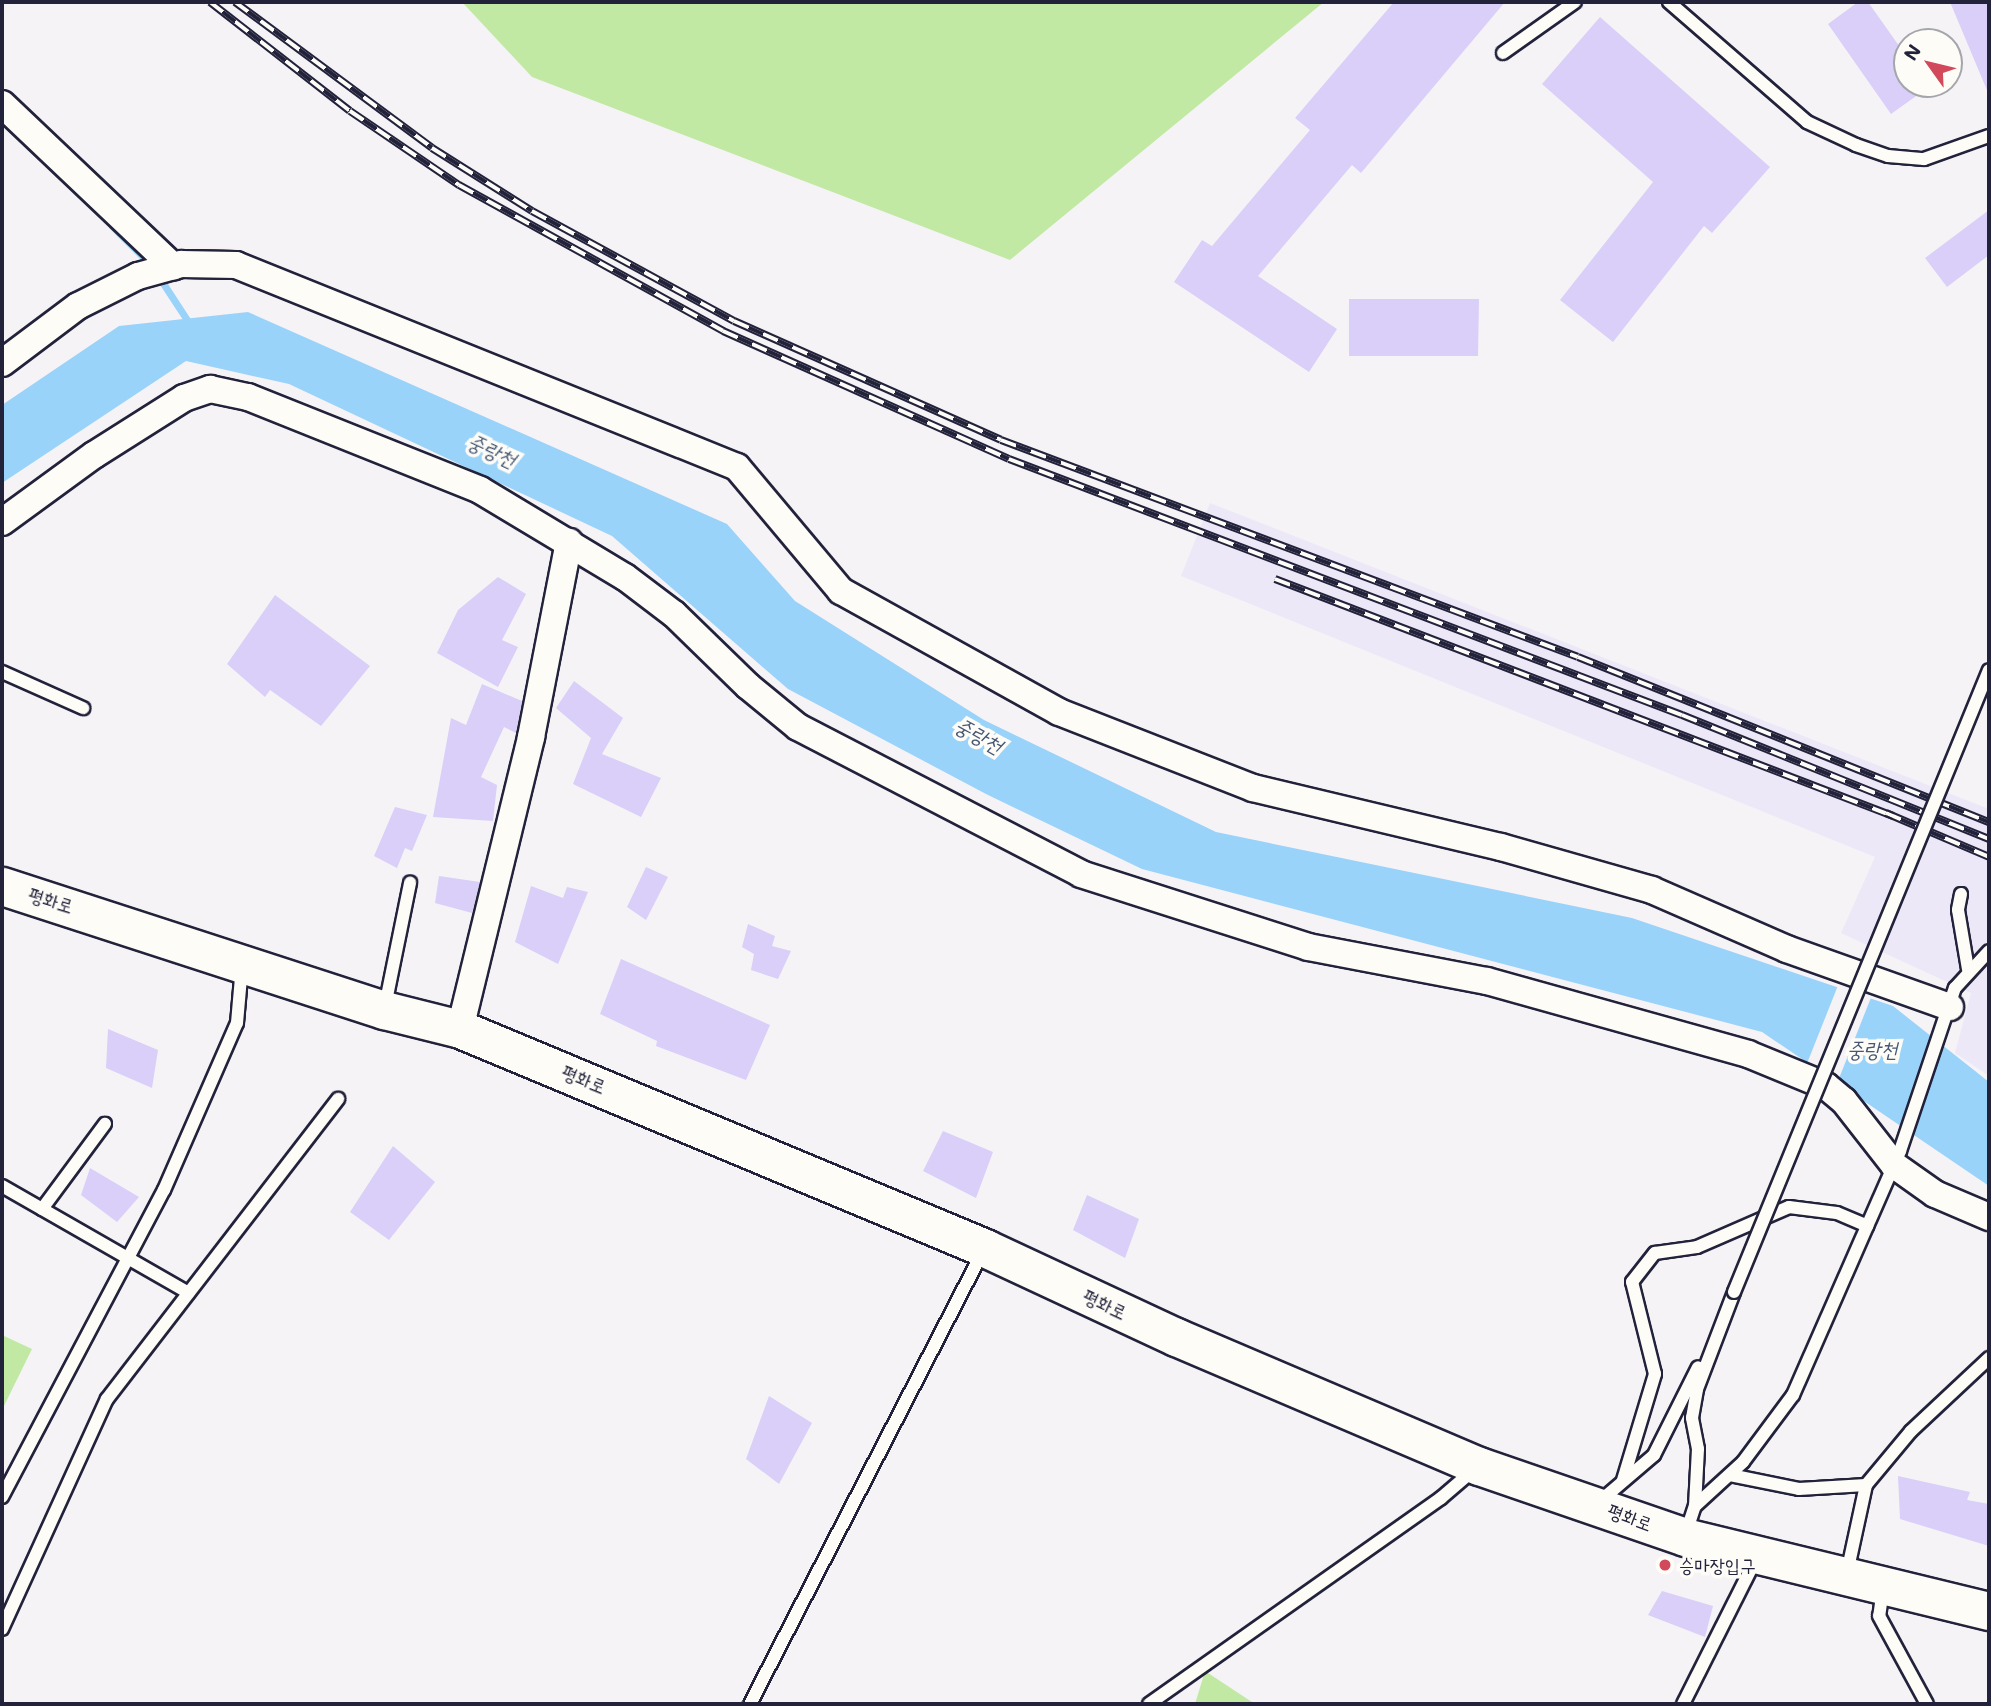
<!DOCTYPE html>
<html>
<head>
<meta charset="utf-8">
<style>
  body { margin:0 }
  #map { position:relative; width:1991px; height:1706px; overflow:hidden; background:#f6f3f7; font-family:Mali,"Poor Story",sans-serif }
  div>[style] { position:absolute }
  .built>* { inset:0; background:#ede8f7 }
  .green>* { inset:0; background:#c1e9a4 }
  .water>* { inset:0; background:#9ad3f9 }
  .pier>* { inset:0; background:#f6f3f7 }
  .stream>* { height:7px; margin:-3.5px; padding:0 3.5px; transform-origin:3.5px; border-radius:3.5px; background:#9ad3f9 }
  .building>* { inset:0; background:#d9cff8 }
  .roads { filter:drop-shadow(2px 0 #22223b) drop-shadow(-2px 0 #22223b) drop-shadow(0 2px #22223b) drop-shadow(0 -2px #22223b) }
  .lane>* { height:12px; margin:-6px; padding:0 6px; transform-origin:6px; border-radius:6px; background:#fdfcf7 }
  .street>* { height:26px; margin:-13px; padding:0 13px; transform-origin:13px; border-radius:13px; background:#fdfcf7 }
  .secondary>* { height:37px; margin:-18.5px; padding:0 18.5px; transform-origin:18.5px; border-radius:18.5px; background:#fdfcf7 }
  .rail>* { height:8px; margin-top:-4px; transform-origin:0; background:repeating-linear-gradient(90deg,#fdfcf7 0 16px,#22223b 0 32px); box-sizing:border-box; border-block:2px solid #22223b }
  .bridges { filter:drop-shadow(2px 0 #22223b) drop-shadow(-2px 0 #22223b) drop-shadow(0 2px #22223b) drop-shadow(0 -2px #22223b) }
  .lane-bridge>* { height:12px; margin:-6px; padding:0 6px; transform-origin:6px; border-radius:6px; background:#fdfcf7 }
  .dots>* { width:19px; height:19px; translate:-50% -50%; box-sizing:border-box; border:4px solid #fdfcf7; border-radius:50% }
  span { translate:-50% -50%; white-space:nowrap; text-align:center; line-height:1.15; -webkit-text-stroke:7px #fdfcf7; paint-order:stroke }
  .street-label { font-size:19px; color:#22223b }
  .poi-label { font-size:19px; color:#22223b }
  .left { translate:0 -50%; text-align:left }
  .water-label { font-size:21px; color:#465774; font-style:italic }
  .frame { position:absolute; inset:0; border:4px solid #22223b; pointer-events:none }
  .north { position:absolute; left:1893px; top:28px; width:70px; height:70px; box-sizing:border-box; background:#fdfcf7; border:2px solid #a5a5ac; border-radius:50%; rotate:304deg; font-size:19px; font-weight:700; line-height:28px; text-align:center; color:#22223b }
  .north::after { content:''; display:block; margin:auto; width:24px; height:32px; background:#d1495b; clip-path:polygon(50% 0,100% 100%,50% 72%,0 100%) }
</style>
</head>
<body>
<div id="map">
  <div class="built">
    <div style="clip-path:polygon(1210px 503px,1989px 809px,1989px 1076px,1955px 1053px,1971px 993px,1841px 933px,1875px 857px,1181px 576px)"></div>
  </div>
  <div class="green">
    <div style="clip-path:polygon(462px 2px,1324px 2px,1010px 260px,532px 77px)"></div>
    <div style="clip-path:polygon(2px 1335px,32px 1349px,2px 1410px)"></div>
    <div style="clip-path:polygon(1205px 1671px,1255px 1704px,1195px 1704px)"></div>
  </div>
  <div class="water">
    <div style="clip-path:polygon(248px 312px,727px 524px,795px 601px,984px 720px,1216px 832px,1632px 918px,1893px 1006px,1989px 1082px,1989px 1186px,1762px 1032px,1142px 869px,986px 794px,788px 689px,612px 536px,289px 384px,186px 361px,2px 483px,2px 405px,119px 326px)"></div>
  </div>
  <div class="pier">
    <div style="clip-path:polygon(1839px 983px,1872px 995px,1836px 1086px,1806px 1066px)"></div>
  </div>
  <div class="stream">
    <div style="left:112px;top:226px;width:58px;rotate:45deg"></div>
    <div style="left:159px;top:277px;width:59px;rotate:56.9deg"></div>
  </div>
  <div class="building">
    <div style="clip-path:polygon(1394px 2px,1505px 2px,1361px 173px,1352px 165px,1258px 276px,1337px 329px,1309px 372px,1174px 282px,1202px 240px,1212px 246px,1310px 130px,1295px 118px)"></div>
    <div style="clip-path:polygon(1858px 2px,1868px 2px,1907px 57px,1907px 84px,1933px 84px,1891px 114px,1828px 24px)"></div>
    <div style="clip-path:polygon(1950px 2px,1989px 2px,1989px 95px)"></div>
    <div style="clip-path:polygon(1600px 17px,1770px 167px,1712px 233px,1704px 226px,1613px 342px,1560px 300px,1653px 182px,1542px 84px)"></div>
    <div style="clip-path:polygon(1989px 210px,1989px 255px,1947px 287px,1925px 258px)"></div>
    <div style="clip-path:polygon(1349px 299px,1479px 299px,1478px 356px,1349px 356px)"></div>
    <div style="clip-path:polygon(498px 577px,526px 594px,502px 640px,518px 647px,498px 687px,437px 653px,458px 610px)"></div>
    <div style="clip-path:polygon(275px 595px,370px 666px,321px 726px,270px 690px,265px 697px,227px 664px)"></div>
    <div style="clip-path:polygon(574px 681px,623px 718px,602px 754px,661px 778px,641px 817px,573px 784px,591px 738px,556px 708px)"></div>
    <div style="clip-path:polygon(482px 684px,522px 701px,516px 733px,504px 727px,481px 777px,497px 785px,493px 821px,433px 817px,451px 718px,466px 725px)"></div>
    <div style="clip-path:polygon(395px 807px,427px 815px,412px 851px,405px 848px,397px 868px,374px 856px)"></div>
    <div style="clip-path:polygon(646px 867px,668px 877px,646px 920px,627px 907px)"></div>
    <div style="clip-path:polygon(439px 876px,480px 882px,472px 913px,435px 903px)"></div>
    <div style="clip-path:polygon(531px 886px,563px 898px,567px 887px,588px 892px,558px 964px,515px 942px)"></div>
    <div style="clip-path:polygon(748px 924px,775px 936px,772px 946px,791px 951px,778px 979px,751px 970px,754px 954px,742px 947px)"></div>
    <div style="clip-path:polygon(621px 959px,770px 1025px,746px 1080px,656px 1046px,657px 1041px,600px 1014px)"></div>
    <div style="clip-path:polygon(108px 1029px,158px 1050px,152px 1088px,106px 1068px)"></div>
    <div style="clip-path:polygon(943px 1131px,993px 1152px,976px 1198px,923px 1171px)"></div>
    <div style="clip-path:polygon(393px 1146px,435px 1182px,389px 1240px,350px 1212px)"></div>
    <div style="clip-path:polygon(90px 1168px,139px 1197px,117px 1222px,81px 1195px)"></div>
    <div style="clip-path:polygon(1087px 1195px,1139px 1219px,1125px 1258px,1073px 1230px)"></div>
    <div style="clip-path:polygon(769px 1396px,812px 1423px,779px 1484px,746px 1459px)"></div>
    <div style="clip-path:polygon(1898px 1476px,1970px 1492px,1967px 1500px,1989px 1504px,1989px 1546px,1900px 1519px)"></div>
    <div style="clip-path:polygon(1662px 1591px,1713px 1606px,1705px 1637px,1648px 1615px)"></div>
  </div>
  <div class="roads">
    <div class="lane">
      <div style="left:1669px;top:2px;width:183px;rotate:41deg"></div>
      <div style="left:1807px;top:122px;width:54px;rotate:25.1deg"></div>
      <div style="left:1856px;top:145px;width:34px;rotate:19deg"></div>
      <div style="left:1888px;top:156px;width:36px;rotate:5deg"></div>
      <div style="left:1924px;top:159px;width:69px;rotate:-19.5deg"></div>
      <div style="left:1503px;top:53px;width:88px;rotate:-35.3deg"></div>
      <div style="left:2px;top:672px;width:89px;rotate:24deg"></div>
      <div style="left:1961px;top:894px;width:16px;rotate:101deg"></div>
      <div style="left:1958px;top:910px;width:60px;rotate:80.4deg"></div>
      <div style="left:385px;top:1006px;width:126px;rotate:-78.5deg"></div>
      <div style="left:2px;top:1186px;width:215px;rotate:29.8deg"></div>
      <div style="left:42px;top:1209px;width:106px;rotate:-53.5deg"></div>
      <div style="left:1730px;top:1475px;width:70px;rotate:11.5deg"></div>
      <div style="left:1799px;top:1489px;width:67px;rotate:-3.4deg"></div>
      <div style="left:1623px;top:1480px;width:111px;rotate:-73.2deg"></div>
      <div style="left:1655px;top:1374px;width:95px;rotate:-104deg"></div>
      <div style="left:1632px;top:1282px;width:37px;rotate:-52deg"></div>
      <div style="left:1655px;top:1253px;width:42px;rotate:-8.1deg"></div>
      <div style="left:1697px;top:1247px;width:100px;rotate:-23.5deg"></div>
      <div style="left:1789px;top:1207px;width:48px;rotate:7.1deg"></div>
      <div style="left:1837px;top:1213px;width:33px;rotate:23deg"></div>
      <div style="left:2px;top:1497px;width:347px;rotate:-62.2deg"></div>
      <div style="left:164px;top:1190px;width:182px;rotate:-66.4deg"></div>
      <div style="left:237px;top:1023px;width:57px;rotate:-85deg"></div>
      <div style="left:1599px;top:1502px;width:72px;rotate:-40.5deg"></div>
      <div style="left:1654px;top:1455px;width:98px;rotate:-63.4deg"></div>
      <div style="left:1695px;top:1506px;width:65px;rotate:-42.5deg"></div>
      <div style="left:1743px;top:1462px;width:84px;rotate:-53.3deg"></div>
      <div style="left:1793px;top:1395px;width:266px;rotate:-66.3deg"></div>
      <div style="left:1900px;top:1151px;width:172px;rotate:-71.4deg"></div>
      <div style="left:1955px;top:988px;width:50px;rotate:-47.4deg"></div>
      <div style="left:1686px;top:1533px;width:28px;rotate:-72deg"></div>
      <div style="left:1695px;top:1506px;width:57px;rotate:-87deg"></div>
      <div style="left:1698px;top:1449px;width:32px;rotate:-101deg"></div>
      <div style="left:1692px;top:1418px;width:29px;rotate:-80deg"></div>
      <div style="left:1697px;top:1389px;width:104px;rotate:-69.1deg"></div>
      <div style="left:1847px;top:1573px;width:90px;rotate:-77.8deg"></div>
      <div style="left:1866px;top:1485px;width:70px;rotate:-50.2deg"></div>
      <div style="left:1911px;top:1431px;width:107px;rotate:-43.1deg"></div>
      <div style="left:1883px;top:1589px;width:27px;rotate:98deg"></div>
      <div style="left:1879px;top:1616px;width:100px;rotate:61.4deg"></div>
      <div style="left:2px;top:1629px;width:253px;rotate:-65.5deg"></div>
      <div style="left:107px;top:1399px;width:379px;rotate:-52.4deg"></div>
      <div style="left:750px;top:1704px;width:509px;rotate:-62.78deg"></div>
      <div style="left:1149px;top:1704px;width:357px;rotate:-35.2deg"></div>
      <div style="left:1441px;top:1498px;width:46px;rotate:-40.6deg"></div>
      <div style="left:1683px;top:1704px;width:165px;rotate:-63.3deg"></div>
    </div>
    <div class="street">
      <div style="left:2px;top:104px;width:236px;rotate:43.5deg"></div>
      <div style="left:2px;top:363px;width:95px;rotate:-36.9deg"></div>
      <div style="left:78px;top:306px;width:67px;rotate:-26.6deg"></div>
      <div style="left:138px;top:276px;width:45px;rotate:-15.6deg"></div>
      <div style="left:181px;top:264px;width:55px;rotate:1deg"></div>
      <div style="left:236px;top:265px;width:540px;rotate:21.96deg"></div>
      <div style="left:737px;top:467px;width:162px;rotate:50deg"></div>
      <div style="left:841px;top:591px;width:249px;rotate:29deg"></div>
      <div style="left:1059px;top:712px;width:208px;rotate:21.4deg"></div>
      <div style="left:1253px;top:788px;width:255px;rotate:13.4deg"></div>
      <div style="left:1501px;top:847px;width:157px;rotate:15.9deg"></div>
      <div style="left:1652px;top:890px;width:147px;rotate:23.6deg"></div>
      <div style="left:1787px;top:949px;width:173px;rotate:19.6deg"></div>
      <div style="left:2px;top:522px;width:114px;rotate:-36.1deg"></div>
      <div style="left:94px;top:455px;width:107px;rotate:-32.3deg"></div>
      <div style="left:184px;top:398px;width:28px;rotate:-19deg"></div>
      <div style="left:210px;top:389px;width:39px;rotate:12deg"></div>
      <div style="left:248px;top:397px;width:250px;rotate:21.8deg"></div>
      <div style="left:480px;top:490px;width:169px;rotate:31deg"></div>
      <div style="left:625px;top:577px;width:61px;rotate:37.1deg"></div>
      <div style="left:674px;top:614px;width:103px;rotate:44.2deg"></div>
      <div style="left:748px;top:686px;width:65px;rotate:39.4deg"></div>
      <div style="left:798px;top:727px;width:319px;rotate:27.4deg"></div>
      <div style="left:1081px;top:874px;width:238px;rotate:17.8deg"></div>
      <div style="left:1308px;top:947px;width:182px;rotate:10.8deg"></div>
      <div style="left:1487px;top:981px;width:271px;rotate:15.6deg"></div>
      <div style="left:1748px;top:1054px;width:84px;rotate:22.3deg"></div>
      <div style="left:1826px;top:1086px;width:23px;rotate:40deg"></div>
      <div style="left:1844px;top:1101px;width:81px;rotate:52deg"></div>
      <div style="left:1894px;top:1165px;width:50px;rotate:35.3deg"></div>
      <div style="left:1935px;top:1194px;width:59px;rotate:23.1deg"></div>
      <div style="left:460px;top:1029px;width:301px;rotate:-76.3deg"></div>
      <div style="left:531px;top:737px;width:199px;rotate:-79deg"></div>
    </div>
    <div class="secondary">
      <div style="left:2px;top:886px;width:402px;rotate:18deg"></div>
      <div style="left:384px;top:1010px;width:78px;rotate:14deg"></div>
      <div style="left:460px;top:1029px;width:569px;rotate:22.64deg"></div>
      <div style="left:985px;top:1248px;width:211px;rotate:25deg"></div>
      <div style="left:1176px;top:1337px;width:329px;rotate:23.1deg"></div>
      <div style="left:1479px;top:1466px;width:218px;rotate:19deg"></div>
      <div style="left:1685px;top:1537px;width:313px;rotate:13.7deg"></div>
    </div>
  </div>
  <div class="rail">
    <div style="left:210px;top:2px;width:177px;rotate:37.9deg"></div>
    <div style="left:350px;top:111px;width:132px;rotate:34.2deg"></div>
    <div style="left:459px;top:185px;width:302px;rotate:28.9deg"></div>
    <div style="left:723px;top:331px;width:313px;rotate:24.1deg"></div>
    <div style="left:1009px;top:459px;width:720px;rotate:20.83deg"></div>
    <div style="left:1682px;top:715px;width:331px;rotate:22deg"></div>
    <div style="left:235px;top:2px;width:245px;rotate:36.5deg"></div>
    <div style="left:432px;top:148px;width:118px;rotate:32.2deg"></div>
    <div style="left:532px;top:211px;width:230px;rotate:28.6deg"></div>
    <div style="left:734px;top:321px;width:292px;rotate:24deg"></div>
    <div style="left:1001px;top:440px;width:616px;rotate:20.61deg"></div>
    <div style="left:1578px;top:657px;width:443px;rotate:21.9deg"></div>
    <div style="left:1275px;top:579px;width:662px;rotate:20.98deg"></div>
    <div style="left:1886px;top:813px;width:112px;rotate:23.1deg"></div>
  </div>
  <div class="bridges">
    <div class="lane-bridge">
      <div style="left:1734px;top:1292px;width:672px;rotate:-67.71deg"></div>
    </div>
  </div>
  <div class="dots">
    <div style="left:1665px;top:1565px;background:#d1495b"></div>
  </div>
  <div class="street-label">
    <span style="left:51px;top:900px;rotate:17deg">평화로</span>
    <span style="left:584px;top:1079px;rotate:22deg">평화로</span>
    <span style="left:1105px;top:1304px;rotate:25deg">평화로</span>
    <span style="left:1630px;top:1517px;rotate:20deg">평화로</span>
  </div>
  <div class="poi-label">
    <span class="left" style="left:1679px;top:1565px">승마장입구</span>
  </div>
  <div class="water-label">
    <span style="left:492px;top:450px;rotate:25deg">중랑천</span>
    <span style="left:979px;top:735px;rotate:29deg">중랑천</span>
    <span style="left:1872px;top:1049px">중랑천</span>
  </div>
  <div class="frame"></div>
  <div class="north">N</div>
</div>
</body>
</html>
